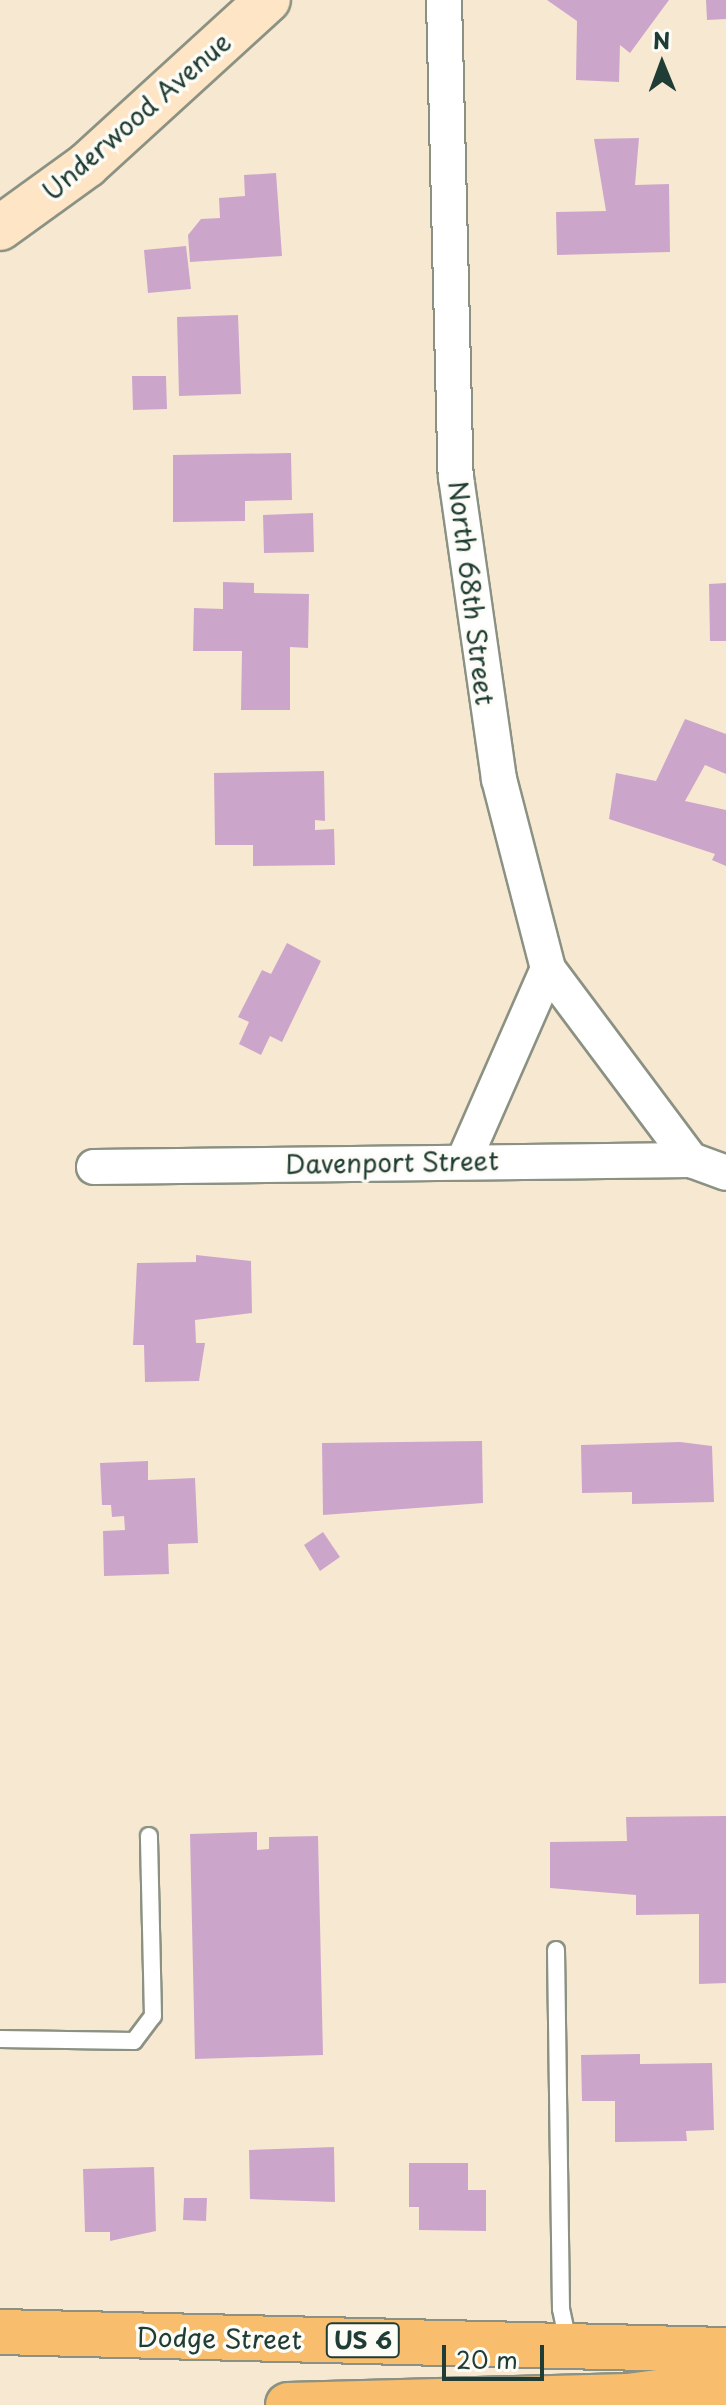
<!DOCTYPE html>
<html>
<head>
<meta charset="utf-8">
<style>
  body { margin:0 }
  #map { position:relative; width:726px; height:2405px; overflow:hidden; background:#f7e8d2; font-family:"Playpen Sans",sans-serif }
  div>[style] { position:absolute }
  .building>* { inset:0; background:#cca6ca }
  .roads { filter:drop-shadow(2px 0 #8b9283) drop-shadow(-2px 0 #8b9283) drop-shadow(0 2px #8b9283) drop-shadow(0 -2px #8b9283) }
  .service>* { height:16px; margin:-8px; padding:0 8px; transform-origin:8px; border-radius:8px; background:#fff }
  .minor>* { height:34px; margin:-17px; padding:0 17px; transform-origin:17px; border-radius:17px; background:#fff }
  .secondary>* { height:44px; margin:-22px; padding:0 22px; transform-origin:22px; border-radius:22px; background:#fde5c5 }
  .trunk>* { height:44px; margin:-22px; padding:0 22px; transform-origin:22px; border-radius:22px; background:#f9be6d }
  span { translate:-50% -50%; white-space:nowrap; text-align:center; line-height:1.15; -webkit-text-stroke:7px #fdfcf7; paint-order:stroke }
  .shield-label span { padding:2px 6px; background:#fdfcf7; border:2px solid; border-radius:6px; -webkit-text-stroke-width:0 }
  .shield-label { font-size:24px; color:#1f3d34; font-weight:700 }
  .street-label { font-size:26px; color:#1f3d34 }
  .north { position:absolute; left:622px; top:24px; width:80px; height:80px; -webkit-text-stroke:6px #fdfcf7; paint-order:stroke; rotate:359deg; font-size:22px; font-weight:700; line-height:32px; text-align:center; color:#1f3d34 }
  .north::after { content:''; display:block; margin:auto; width:28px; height:36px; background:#1f3d34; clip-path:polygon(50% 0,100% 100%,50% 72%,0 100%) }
  .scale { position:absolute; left:442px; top:2345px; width:102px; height:36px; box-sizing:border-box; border:4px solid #1f3d34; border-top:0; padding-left:10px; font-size:24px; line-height:28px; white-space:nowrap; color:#1f3d34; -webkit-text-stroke:6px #fdfcf7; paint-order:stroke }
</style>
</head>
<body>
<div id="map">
  <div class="building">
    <div style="clip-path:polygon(547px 0,669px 0,630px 53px,620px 45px,619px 82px,576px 80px,577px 21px)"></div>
    <div style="clip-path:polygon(706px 0,726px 0,726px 19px,707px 20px)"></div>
    <div style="clip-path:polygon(639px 138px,635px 185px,669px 184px,670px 252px,557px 255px,556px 212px,606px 211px,594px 139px)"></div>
    <div style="clip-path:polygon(276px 173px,282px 256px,190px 262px,188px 235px,201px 219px,220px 218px,219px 198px,245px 196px,244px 175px)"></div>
    <div style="clip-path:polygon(186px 246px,191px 289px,148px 293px,144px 250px)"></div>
    <div style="clip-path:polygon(238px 315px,241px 394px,179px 396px,177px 317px)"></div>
    <div style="clip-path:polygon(132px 376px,166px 376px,167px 409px,133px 410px)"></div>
    <div style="clip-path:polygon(291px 453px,292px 500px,245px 501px,245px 521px,173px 522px,173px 455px)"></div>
    <div style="clip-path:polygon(313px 513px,314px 552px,264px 553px,263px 515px)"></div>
    <div style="clip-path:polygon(223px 582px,254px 583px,254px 593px,309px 594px,308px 648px,290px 647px,290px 710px,241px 710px,242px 651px,193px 651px,194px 608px,223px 609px)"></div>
    <div style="clip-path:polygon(726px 583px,726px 641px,710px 641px,709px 584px)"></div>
    <div style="clip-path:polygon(685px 719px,726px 734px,726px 774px,705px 765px,685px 801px,726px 810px,726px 866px,712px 860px,715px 854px,609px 819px,616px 773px,656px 781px)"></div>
    <div style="clip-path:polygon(324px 771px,325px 821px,315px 820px,315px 830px,334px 829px,335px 865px,253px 866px,253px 845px,215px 845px,214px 773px)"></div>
    <div style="clip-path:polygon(287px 943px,321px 961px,282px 1042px,270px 1036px,261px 1055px,239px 1044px,249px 1022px,238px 1017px,262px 970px,271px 974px)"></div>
    <div style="clip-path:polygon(196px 1255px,251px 1261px,252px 1313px,195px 1320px,196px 1343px,205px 1343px,199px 1381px,145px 1382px,144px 1345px,133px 1345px,137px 1263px,196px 1262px)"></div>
    <div style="clip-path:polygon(482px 1441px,483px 1503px,323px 1515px,322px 1443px)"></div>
    <div style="clip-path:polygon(680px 1442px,712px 1446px,714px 1502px,632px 1504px,632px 1492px,582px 1493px,581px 1445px)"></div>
    <div style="clip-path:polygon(148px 1461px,148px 1480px,195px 1478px,198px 1543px,168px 1544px,169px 1574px,104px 1576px,103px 1531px,125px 1530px,124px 1516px,112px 1517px,111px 1505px,102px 1505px,100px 1463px)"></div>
    <div style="clip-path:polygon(323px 1532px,340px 1557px,320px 1571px,304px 1545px)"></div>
    <div style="clip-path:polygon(726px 1816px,726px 1983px,699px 1984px,699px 1914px,636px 1915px,636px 1895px,550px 1888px,550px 1842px,627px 1841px,626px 1817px)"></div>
    <div style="clip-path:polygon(257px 1832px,257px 1850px,269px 1849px,269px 1837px,318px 1836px,323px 2055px,195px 2059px,190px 1834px)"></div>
    <div style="clip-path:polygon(640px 2054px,640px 2064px,712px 2063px,714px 2130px,686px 2131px,687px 2141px,615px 2142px,615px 2101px,582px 2101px,581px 2055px)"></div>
    <div style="clip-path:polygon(334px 2147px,335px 2202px,250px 2199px,249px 2150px)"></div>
    <div style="clip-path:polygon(409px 2163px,468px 2163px,468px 2190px,486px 2190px,486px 2231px,419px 2230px,419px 2207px,409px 2207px)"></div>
    <div style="clip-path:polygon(154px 2167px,156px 2231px,110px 2241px,110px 2232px,85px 2232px,83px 2169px)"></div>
    <div style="clip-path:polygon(184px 2198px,207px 2198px,206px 2221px,183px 2220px)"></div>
  </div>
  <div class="roads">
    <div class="service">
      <div style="left:556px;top:1950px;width:359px;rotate:89.2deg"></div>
      <div style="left:561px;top:2309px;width:34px;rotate:78deg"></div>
      <div style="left:0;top:2039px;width:134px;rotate:0.9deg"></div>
      <div style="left:134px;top:2041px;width:31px;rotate:-53deg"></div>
      <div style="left:153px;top:2016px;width:180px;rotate:-91.3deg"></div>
    </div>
    <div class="minor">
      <div style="left:444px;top:0;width:477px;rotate:88.6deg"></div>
      <div style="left:456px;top:477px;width:305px;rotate:81.9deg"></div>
      <div style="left:499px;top:779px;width:196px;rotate:75.5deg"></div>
      <div style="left:548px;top:969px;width:239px;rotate:53.2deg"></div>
      <div style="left:464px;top:1160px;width:209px;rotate:-66.3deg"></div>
      <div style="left:94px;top:1167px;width:597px;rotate:-0.67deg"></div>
      <div style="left:691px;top:1160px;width:37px;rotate:20deg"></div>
    </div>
    <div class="secondary">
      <div style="left:0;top:228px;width:107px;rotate:-35.9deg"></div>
      <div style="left:87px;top:165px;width:245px;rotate:-42.4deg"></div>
    </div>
    <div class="trunk">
      <div style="left:0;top:2332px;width:726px;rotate:1.42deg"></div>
      <div style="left:288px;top:2405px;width:340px;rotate:-1.5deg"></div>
      <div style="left:628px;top:2396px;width:99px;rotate:-7.6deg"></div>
    </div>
  </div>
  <div class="shield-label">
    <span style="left:363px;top:2340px">US 6</span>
  </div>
  <div class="street-label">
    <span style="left:136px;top:116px;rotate:-41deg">Underwood Avenue</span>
    <span style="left:472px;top:593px;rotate:83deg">North 68th Street</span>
    <span style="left:392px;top:1162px;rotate:-1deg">Davenport Street</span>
    <span style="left:219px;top:2338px;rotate:1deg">Dodge Street</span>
  </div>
  <div class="north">N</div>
  <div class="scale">20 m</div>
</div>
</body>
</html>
